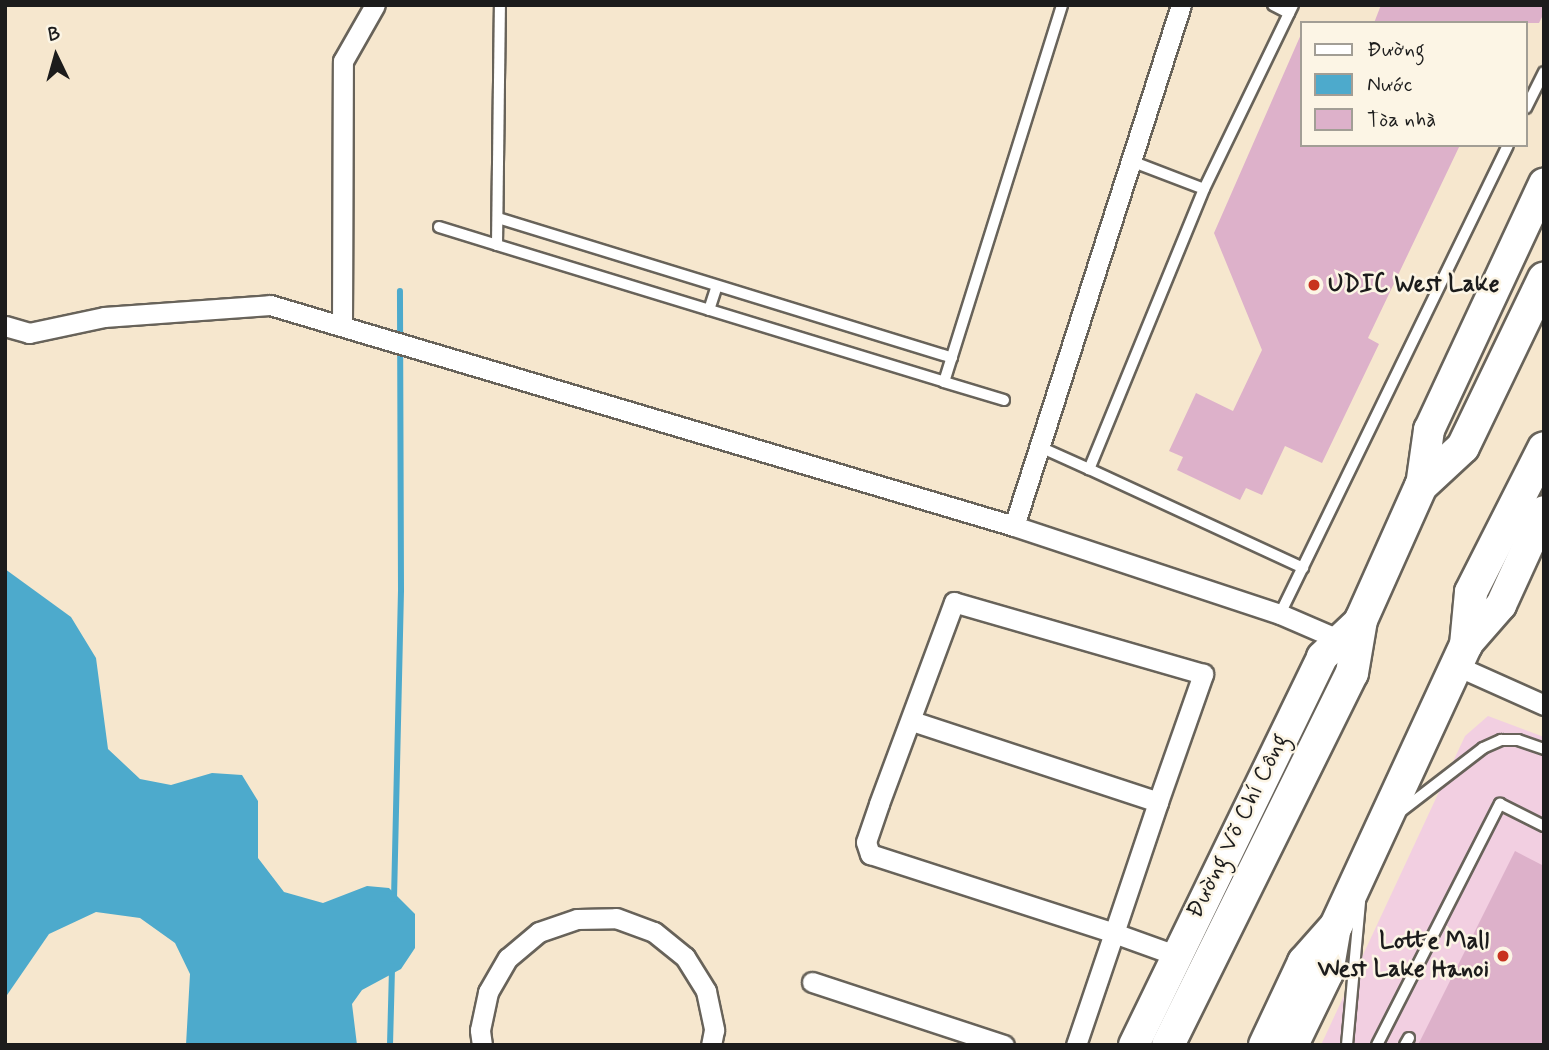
<!DOCTYPE html>
<html>
<head>
<meta charset="utf-8">
<style>
  body { margin:0 }
  #map { position:relative; width:1549px; height:1050px; overflow:hidden; background:#f6e7ce; font-family:Mynerve,sans-serif }
  div>[style] { position:absolute }
  .built>* { inset:0; background:#f2cfe1 }
  .water>* { inset:0; background:#4daacc }
  .stream>* { height:6px; margin:-3px; padding:0 3px; transform-origin:3px; border-radius:3px; background:#4daacc }
  .building>* { inset:0; background:#ddb1ca }
  .roads { filter:drop-shadow(2px 0 #68635a) drop-shadow(-2px 0 #68635a) drop-shadow(0 2px #68635a) drop-shadow(0 -2px #68635a) }
  .service>* { height:10px; margin:-5px; padding:0 5px; transform-origin:5px; border-radius:5px; background:#fff }
  .minor>* { height:19px; margin:-9.5px; padding:0 9.5px; transform-origin:9.5px; border-radius:9.5px; background:#fff }
  .primary>* { height:30px; margin:-15px; padding:0 15px; transform-origin:15px; border-radius:15px; background:#fff }
  .trunk>* { height:32px; margin:-16px; padding:0 16px; transform-origin:16px; border-radius:16px; background:#fff }
  .dots>* { width:19px; height:19px; translate:-50% -50%; box-sizing:border-box; border:4px solid #fcf5e5; border-radius:50% }
  span { translate:-50% -50%; white-space:nowrap; text-align:center; line-height:1.15; -webkit-text-stroke:5px #fcf5e5; paint-order:stroke }
  .poi-label { font-size:24px; color:#1c1c1c; font-weight:700 }
  .left { translate:0 -50%; text-align:left }
  .right { translate:-100% -50%; text-align:right }
  .street-label { font-size:24px; color:#1c1c1c }
  .frame { position:absolute; inset:0; border:7px solid #1c1c1c; pointer-events:none }
  .legend { position:absolute; left:1300px; top:21px; width:228px; height:126px; box-sizing:border-box; background:#fcf5e5; border:2px solid #a29e95; margin:0; padding:9px 12px; list-style:none; font-size:21px; color:#1c1c1c }
  .legend li { display:flex; align-items:center; gap:14px; height:35px }
  .legend b { width:35px; border:2px solid #a29e95 }
  .north { position:absolute; left:21px; top:21px; width:70px; height:70px; -webkit-text-stroke:5px #fcf5e5; paint-order:stroke; rotate:355deg; font-size:19px; font-weight:700; line-height:28px; text-align:center; color:#1c1c1c }
  .north::after { content:''; display:block; margin:auto; width:24px; height:32px; background:#1c1c1c; clip-path:polygon(50% 0,100% 100%,50% 72%,0 100%) }
</style>
</head>
<body>
<div id="map">
  <div class="built">
    <div style="clip-path:polygon(1488px 716px,1544px 737px,1544px 1045px,1321px 1045px,1465px 736px)"></div>
  </div>
  <div class="water">
    <div style="clip-path:polygon(5px 569px,71px 617px,96px 658px,108px 749px,140px 779px,171px 785px,212px 773px,242px 775px,258px 801px,258px 858px,284px 892px,323px 903px,367px 886px,389px 888px,415px 914px,415px 948px,401px 969px,362px 990px,352px 1004px,357px 1045px,186px 1045px,190px 974px,175px 943px,140px 918px,96px 912px,49px 934px,5px 998px)"></div>
  </div>
  <div class="stream">
    <div style="left:394px;top:899px;width:309px;rotate:-88.7deg"></div>
    <div style="left:401px;top:590px;width:299px;rotate:-90.2deg"></div>
    <div style="left:390px;top:1045px;width:79px;rotate:-88.5deg"></div>
  </div>
  <div class="building">
    <div style="clip-path:polygon(1381px 5px,1544px 5px,1544px 13px,1539px 23px,1374px 23px)"></div>
    <div style="clip-path:polygon(1302px 32px,1302px 145px,1460px 145px,1368px 338px,1379px 344px,1322px 463px,1285px 446px,1262px 495px,1246px 488px,1240px 500px,1177px 470px,1183px 457px,1169px 451px,1196px 393px,1233px 411px,1262px 350px,1214px 233px)"></div>
    <div style="clip-path:polygon(1515px 851px,1544px 866px,1544px 1045px,1418px 1045px)"></div>
  </div>
  <div class="roads">
    <div class="service">
      <div style="left:1273px;top:5px;width:18px;rotate:27deg"></div>
      <div style="left:1293px;top:5px;width:204px;rotate:115.8deg"></div>
      <div style="left:1204px;top:189px;width:303px;rotate:112.3deg"></div>
      <div style="left:1089px;top:469px;width:236px;rotate:24.8deg"></div>
      <div style="left:1526px;top:108px;width:40px;rotate:-63.4deg"></div>
      <div style="left:1131px;top:161px;width:78px;rotate:21deg"></div>
      <div style="left:498px;top:218px;width:475px;rotate:17.1deg"></div>
      <div style="left:439px;top:227px;width:61px;rotate:17.2deg"></div>
      <div style="left:497px;top:245px;width:240px;rotate:-89.3deg"></div>
      <div style="left:497px;top:245px;width:468px;rotate:17deg"></div>
      <div style="left:709px;top:310px;width:25px;rotate:-72deg"></div>
      <div style="left:1004px;top:400px;width:63px;rotate:-163.3deg"></div>
      <div style="left:944px;top:382px;width:395px;rotate:-72.6deg"></div>
      <div style="left:1040px;top:447px;width:54px;rotate:24.2deg"></div>
      <div style="left:1280px;top:614px;width:521px;rotate:-64.07deg"></div>
      <div style="left:1400px;top:812px;width:105px;rotate:-37.6deg"></div>
      <div style="left:1483px;top:748px;width:20px;rotate:-24deg"></div>
      <div style="left:1501px;top:740px;width:17px"></div>
      <div style="left:1518px;top:740px;width:28px;rotate:19deg"></div>
      <div style="left:1347px;top:1045px;width:144px;rotate:-84.8deg"></div>
      <div style="left:1377px;top:1045px;width:271px;rotate:-63deg"></div>
      <div style="left:1500px;top:804px;width:49px;rotate:26.6deg"></div>
      <div style="left:1405px;top:1045px;width:8px;rotate:-60deg"></div>
    </div>
    <div class="minor">
      <div style="left:5px;top:326px;width:25px;rotate:16deg"></div>
      <div style="left:29px;top:333px;width:77px;rotate:-12deg"></div>
      <div style="left:104px;top:317px;width:166px;rotate:-4.1deg"></div>
      <div style="left:270px;top:305px;width:776px;rotate:16.54deg"></div>
      <div style="left:1014px;top:526px;width:280px;rotate:18.3deg"></div>
      <div style="left:1280px;top:614px;width:65px;rotate:23.4deg"></div>
      <div style="left:342px;top:326px;width:265px;rotate:-89.8deg"></div>
      <div style="left:343px;top:61px;width:64px;rotate:-60.3deg"></div>
      <div style="left:1014px;top:526px;width:547px;rotate:-72.23deg"></div>
      <div style="left:1457px;top:666px;width:95px;rotate:24.1deg"></div>
      <div style="left:912px;top:721px;width:259px;rotate:18.2deg"></div>
      <div style="left:812px;top:982px;width:202px;rotate:18.2deg"></div>
      <div style="left:482px;top:1045px;width:15px;rotate:-98deg"></div>
      <div style="left:480px;top:1030px;width:39px;rotate:-78deg"></div>
      <div style="left:488px;top:992px;width:39px;rotate:-60deg"></div>
      <div style="left:508px;top:958px;width:40px;rotate:-40deg"></div>
      <div style="left:539px;top:932px;width:40px;rotate:-18.9deg"></div>
      <div style="left:577px;top:919px;width:39px;rotate:-1deg"></div>
      <div style="left:616px;top:918px;width:40px;rotate:20.2deg"></div>
      <div style="left:654px;top:932px;width:40px;rotate:39deg"></div>
      <div style="left:685px;top:957px;width:40px;rotate:58deg"></div>
      <div style="left:706px;top:991px;width:40px;rotate:78deg"></div>
      <div style="left:714px;top:1030px;width:15px;rotate:101deg"></div>
      <div style="left:1076px;top:1045px;width:118px;rotate:-71.3deg"></div>
      <div style="left:1114px;top:933px;width:138px;rotate:-71.4deg"></div>
      <div style="left:1158px;top:802px;width:136px;rotate:-70.6deg"></div>
      <div style="left:1203px;top:674px;width:259px;rotate:-163.9deg"></div>
      <div style="left:954px;top:602px;width:215px;rotate:110.4deg"></div>
      <div style="left:879px;top:804px;width:40px;rotate:108.9deg"></div>
      <div style="left:866px;top:842px;width:13px;rotate:72deg"></div>
      <div style="left:870px;top:854px;width:256px;rotate:17.9deg"></div>
      <div style="left:1114px;top:933px;width:65px;rotate:19.8deg"></div>
    </div>
    <div class="primary">
      <div style="left:1421px;top:486px;width:57px;rotate:-81.9deg"></div>
      <div style="left:1429px;top:430px;width:272px;rotate:-65deg"></div>
      <div style="left:1466px;top:645px;width:53px;rotate:-48.8deg"></div>
      <div style="left:1501px;top:605px;width:103px;rotate:-65.4deg"></div>
      <div style="left:1134px;top:1045px;width:431px;rotate:-64.1deg"></div>
      <div style="left:1322px;top:657px;width:54px;rotate:-43.5deg"></div>
      <div style="left:1293px;top:1045px;width:80px;rotate:-64.1deg"></div>
      <div style="left:1328px;top:973px;width:48px;rotate:-80.3deg"></div>
    </div>
    <div class="trunk">
      <div style="left:1168px;top:1045px;width:415px;rotate:-63.7deg"></div>
      <div style="left:1352px;top:673px;width:54px;rotate:-80.4deg"></div>
      <div style="left:1361px;top:620px;width:147px;rotate:-65.9deg"></div>
      <div style="left:1421px;top:486px;width:57px;rotate:-42.9deg"></div>
      <div style="left:1463px;top:447px;width:187px;rotate:-64.3deg"></div>
      <div style="left:1265px;top:1045px;width:92px;rotate:-64.8deg"></div>
      <div style="left:1304px;top:962px;width:48px;rotate:-48.4deg"></div>
      <div style="left:1336px;top:926px;width:310px;rotate:-65.2deg"></div>
      <div style="left:1466px;top:645px;width:53px;rotate:-84.6deg"></div>
      <div style="left:1471px;top:592px;width:161px;rotate:-63.1deg"></div>
    </div>
  </div>
  <div class="dots">
    <div style="left:1314px;top:285px;background:#c8321e"></div>
    <div style="left:1503px;top:956px;background:#c8321e"></div>
  </div>
  <div class="poi-label">
    <span class="left" style="left:1328px;top:285px">UDIC West Lake</span>
    <span class="right" style="left:1489px;top:956px">Lotte Mall<br>West Lake Hanoi</span>
  </div>
  <div class="street-label">
    <span style="left:1238px;top:826px;rotate:-64deg">Đường Võ Chí Công</span>
  </div>
  <div class="frame"></div>
  <ul class="legend">
  <li><b style="height:9px;background:#fff"></b>Đường</li>
  <li><b style="height:19px;background:#4daacc"></b>Nước</li>
  <li><b style="height:19px;background:#ddb1ca"></b>Tòa nhà</li>
  </ul>
  <div class="north">B</div>
</div>
</body>
</html>
